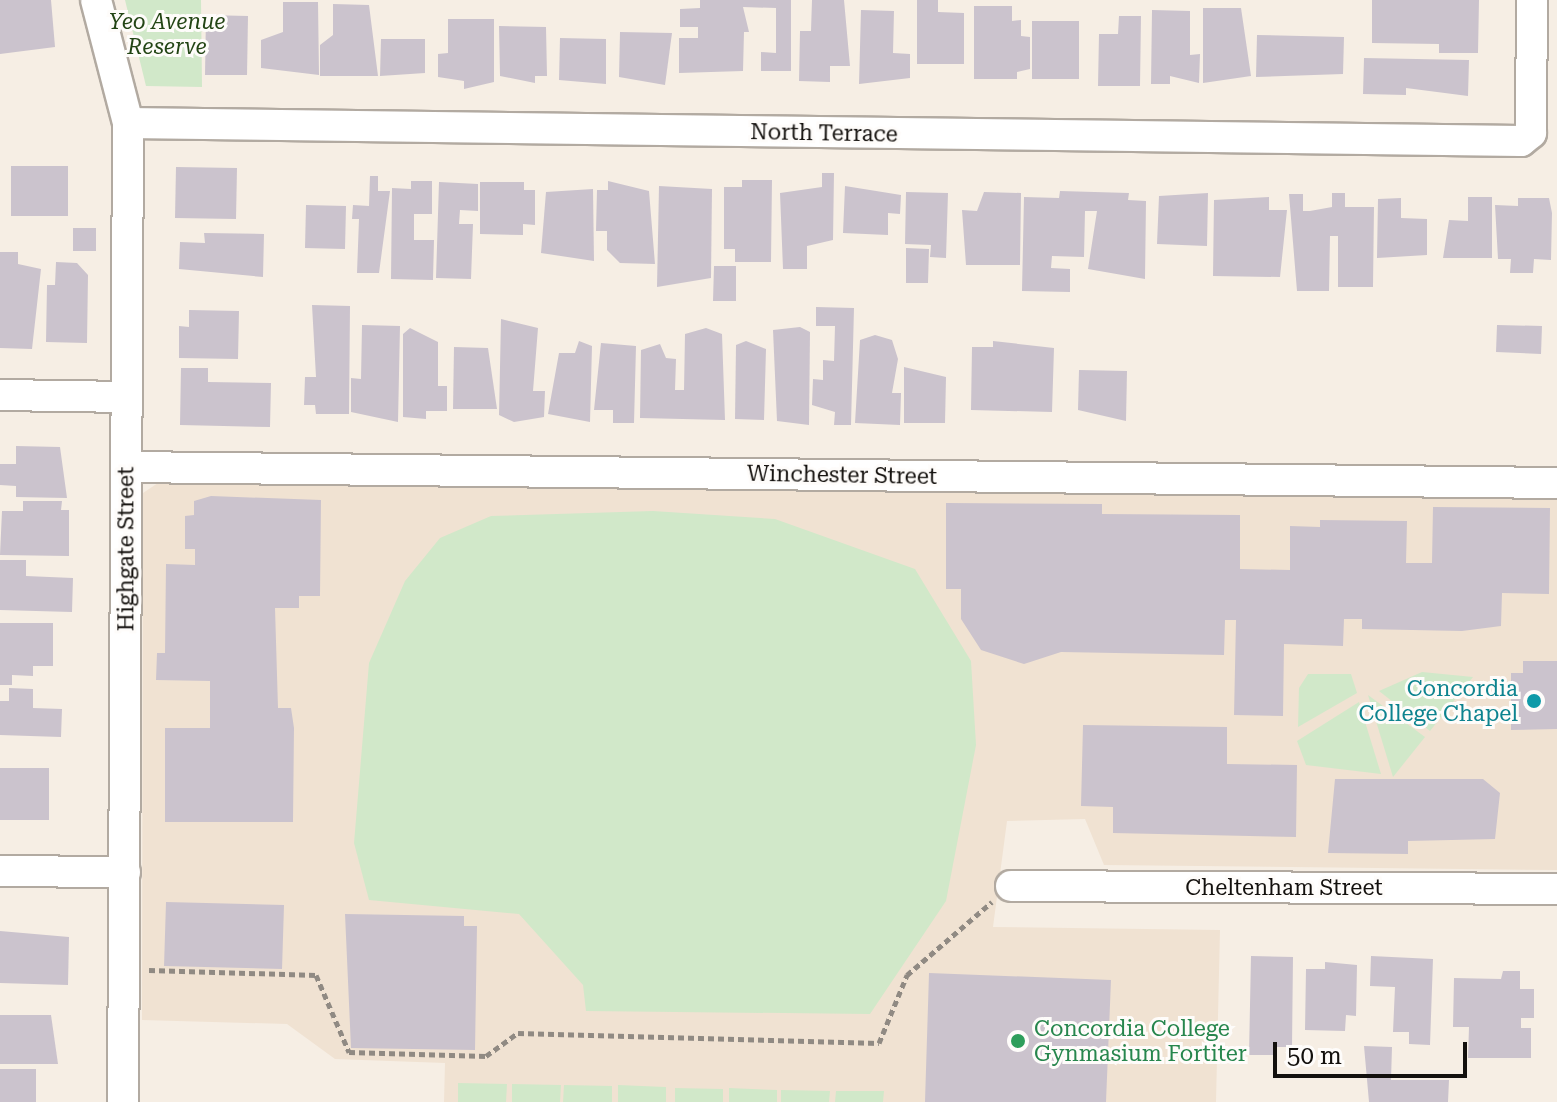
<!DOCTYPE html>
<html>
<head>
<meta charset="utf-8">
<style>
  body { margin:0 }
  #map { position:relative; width:1557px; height:1102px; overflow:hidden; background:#f6eee4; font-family:"Roboto Serif",serif }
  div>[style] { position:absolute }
  .built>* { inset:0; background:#f0e2d2 }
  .green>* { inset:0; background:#d1e8c9 }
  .building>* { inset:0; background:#cbc3cd }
  .path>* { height:5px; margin-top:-2.5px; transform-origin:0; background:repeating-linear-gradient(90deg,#908a83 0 6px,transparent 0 10px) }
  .roads { filter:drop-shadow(2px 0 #b2aaa1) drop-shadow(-2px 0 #b2aaa1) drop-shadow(0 2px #b2aaa1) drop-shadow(0 -2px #b2aaa1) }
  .street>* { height:30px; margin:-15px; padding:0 15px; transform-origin:15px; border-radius:15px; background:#fff }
  .dots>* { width:22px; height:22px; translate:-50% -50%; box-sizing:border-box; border:4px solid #fefcfa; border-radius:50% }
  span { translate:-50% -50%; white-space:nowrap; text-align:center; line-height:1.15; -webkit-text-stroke:6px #fefcfa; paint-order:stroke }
  .park-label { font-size:22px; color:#234515; font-style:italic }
  .street-label { font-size:22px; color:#13100d }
  .culture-label { font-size:22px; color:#0d838f }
  .right { translate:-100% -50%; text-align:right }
  .leisure-label { font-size:22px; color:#27864d }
  .left { translate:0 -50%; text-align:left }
  .scale { position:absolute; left:1273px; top:1042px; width:194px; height:36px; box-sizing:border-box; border:4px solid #13100d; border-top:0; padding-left:10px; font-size:24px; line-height:28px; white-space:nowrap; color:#13100d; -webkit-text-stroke:6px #fefcfa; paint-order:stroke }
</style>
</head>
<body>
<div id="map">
  <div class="built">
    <div style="clip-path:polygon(161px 481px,1557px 494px,1557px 870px,1104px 865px,1085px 819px,1007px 821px,993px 927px,1220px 930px,1216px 1102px,444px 1102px,445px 1063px,335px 1059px,287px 1024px,142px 1020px,143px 493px)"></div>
  </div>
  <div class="green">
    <div style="clip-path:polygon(125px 0,201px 0,202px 87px,146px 86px)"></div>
    <div style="clip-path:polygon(653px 511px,775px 519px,915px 569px,971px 661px,976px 745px,946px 901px,870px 1014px,586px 1011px,583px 985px,519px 914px,369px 900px,354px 843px,369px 663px,405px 581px,440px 538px,491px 516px)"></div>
    <div style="clip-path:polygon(1422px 672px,1473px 677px,1430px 731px,1379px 691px)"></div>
    <div style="clip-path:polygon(1308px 674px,1351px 674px,1357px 693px,1298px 727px,1299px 688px)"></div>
    <div style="clip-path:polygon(1368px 695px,1425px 737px,1393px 777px)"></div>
    <div style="clip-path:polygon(1359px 702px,1381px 774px,1306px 765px,1297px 741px)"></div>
    <div style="clip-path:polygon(458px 1083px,507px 1084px,506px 1102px,458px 1102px)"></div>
    <div style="clip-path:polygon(512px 1084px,561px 1085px,560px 1102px,512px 1102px)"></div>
    <div style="clip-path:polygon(564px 1085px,612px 1086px,612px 1102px,563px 1102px)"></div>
    <div style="clip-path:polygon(618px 1085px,666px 1087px,666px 1102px,618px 1102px)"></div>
    <div style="clip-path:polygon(675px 1088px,723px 1089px,723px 1102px,675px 1102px)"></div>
    <div style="clip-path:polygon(729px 1088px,777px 1090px,777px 1102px,729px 1102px)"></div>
    <div style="clip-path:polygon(781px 1090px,830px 1091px,829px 1102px,781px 1102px)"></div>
    <div style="clip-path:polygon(836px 1091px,884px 1091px,883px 1102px,835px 1102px)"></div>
  </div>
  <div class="building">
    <div style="clip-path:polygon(0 0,51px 0,55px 47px,0 54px)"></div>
    <div style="clip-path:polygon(700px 0,791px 0,791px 71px,761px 71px,761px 52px,776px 53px,776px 8px,743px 7px,749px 32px,744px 32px,743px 71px,679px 73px,679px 38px,698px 38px,698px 27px,680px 27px,680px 9px,700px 8px)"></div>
    <div style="clip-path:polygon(812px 0,844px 0,850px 66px,830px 66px,830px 82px,799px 81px,800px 31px,811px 31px)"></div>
    <div style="clip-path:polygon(917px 0,938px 0,938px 12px,964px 13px,964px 64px,917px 64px)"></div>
    <div style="clip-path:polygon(1372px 0,1479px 0,1478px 53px,1439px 53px,1439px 44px,1372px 43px)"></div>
    <div style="clip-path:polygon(283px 2px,318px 2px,319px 75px,261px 68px,261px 40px,283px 32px)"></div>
    <div style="clip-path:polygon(333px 4px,369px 5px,378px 76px,320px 76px,320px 45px,333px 35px)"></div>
    <div style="clip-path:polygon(974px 6px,1012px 6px,1012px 21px,1021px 20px,1021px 36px,1030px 37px,1030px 69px,1017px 72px,1017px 79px,974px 79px)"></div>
    <div style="clip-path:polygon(1203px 8px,1241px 8px,1251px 76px,1203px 83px)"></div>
    <div style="clip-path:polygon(861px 10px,894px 11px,893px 53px,910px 54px,910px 78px,859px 84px)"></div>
    <div style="clip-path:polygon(1152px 10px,1190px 11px,1190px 55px,1200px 54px,1199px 83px,1170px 76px,1170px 84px,1151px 84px)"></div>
    <div style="clip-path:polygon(206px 15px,248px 16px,247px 75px,205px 75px)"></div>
    <div style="clip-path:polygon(1119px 16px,1141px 16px,1140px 86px,1098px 86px,1099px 34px,1118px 34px)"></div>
    <div style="clip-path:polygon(448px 19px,494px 19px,494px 82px,464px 89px,464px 81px,438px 77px,438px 54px,448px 53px)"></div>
    <div style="clip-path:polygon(1032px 21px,1079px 21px,1079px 79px,1032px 79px)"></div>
    <div style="clip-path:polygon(499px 26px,546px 27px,547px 76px,535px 76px,535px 83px,500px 76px)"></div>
    <div style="clip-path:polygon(620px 32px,672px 33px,665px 85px,619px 77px)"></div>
    <div style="clip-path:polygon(1257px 35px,1344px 37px,1343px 74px,1256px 77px)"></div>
    <div style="clip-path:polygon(560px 38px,606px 39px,606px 84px,559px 80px)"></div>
    <div style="clip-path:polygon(381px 39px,425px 39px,425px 73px,380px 76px)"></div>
    <div style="clip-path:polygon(1364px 58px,1469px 60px,1468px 96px,1406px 88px,1406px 95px,1363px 94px)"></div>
    <div style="clip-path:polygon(11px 166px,68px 166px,68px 216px,11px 216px)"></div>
    <div style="clip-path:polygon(176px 167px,237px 168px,236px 219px,175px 218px)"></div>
    <div style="clip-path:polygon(822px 173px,834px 173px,833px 240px,807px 246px,807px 269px,783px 269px,780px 193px,822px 187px)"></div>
    <div style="clip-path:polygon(370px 176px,378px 176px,378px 191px,390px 191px,379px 273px,357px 273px,359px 219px,352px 219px,353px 205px,369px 206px)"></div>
    <div style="clip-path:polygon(742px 180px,772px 180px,771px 262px,735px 262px,735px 249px,724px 249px,724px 187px,742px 187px)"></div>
    <div style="clip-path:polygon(411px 181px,432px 181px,432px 214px,414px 214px,414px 240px,434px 240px,433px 280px,391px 279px,392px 188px,411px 189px)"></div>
    <div style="clip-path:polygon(608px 181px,649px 191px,655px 264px,620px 263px,607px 250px,607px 231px,596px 231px,597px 190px,608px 190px)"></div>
    <div style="clip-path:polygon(439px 182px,478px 184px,478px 211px,460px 210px,459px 224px,473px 224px,471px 279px,436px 278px)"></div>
    <div style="clip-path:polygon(480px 182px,524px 182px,524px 190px,535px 190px,535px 225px,523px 224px,523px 235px,480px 234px)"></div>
    <div style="clip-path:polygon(659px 186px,712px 189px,711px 278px,657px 287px)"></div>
    <div style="clip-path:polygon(845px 186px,901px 195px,900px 214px,888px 213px,888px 235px,843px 233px)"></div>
    <div style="clip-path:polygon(593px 189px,594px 261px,541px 253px,546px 192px)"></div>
    <div style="clip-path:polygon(1060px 191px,1129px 193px,1128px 200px,1146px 201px,1145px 279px,1088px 269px,1097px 211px,1085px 211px,1084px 257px,1052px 256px,1051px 268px,1070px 269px,1070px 292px,1022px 291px,1024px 197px,1059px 198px)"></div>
    <div style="clip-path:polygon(906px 192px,948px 193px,946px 258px,930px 257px,931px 245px,905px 244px)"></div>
    <div style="clip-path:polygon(984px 192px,1021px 193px,1020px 265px,966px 265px,962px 210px,977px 211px)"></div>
    <div style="clip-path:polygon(1208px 193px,1207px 246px,1157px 244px,1159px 196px)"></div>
    <div style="clip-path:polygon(1332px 193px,1345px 193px,1345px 207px,1374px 207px,1373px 287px,1338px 287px,1338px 236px,1330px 236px,1329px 291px,1297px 291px,1289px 194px,1303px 194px,1303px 211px,1310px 211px,1332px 207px)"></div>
    <div style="clip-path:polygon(1269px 197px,1269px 210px,1287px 210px,1280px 277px,1213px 276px,1214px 200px)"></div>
    <div style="clip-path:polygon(1468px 197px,1492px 197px,1492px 258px,1443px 258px,1449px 220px,1468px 221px)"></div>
    <div style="clip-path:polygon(1401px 198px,1401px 218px,1427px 219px,1427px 255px,1377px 258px,1378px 199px)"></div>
    <div style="clip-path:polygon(1518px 198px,1549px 198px,1552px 213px,1551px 260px,1534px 259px,1533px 273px,1510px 273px,1511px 259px,1498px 259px,1495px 205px,1518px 206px)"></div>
    <div style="clip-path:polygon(306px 205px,346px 206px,345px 249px,305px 248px)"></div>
    <div style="clip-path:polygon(73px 228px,96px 228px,96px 251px,73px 251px)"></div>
    <div style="clip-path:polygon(204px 233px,264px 234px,263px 277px,179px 269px,180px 242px,205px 243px)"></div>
    <div style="clip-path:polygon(906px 248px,929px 249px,928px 283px,906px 283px)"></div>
    <div style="clip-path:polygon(0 252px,18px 252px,18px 264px,41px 269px,32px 349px,0 348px)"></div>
    <div style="clip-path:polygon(56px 262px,77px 263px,88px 275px,87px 343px,46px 342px,47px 285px,55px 285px)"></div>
    <div style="clip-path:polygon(714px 266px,736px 266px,736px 301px,713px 301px)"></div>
    <div style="clip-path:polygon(312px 305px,350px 306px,349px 414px,316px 414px,315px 405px,304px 405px,305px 377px,316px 377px)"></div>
    <div style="clip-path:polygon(816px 307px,854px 308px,851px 425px,834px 425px,835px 412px,812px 405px,813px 379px,823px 380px,823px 360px,834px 361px,835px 326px,816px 326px)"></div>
    <div style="clip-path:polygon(189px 310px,239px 311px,238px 359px,179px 358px,179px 326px,189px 327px)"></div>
    <div style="clip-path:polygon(501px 319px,538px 328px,533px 391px,545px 391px,544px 417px,514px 422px,499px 415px)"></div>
    <div style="clip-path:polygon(362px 325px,400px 326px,398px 422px,351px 412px,351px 378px,361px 379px)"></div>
    <div style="clip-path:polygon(1497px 325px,1542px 326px,1541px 354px,1496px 352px)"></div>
    <div style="clip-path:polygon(800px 327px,810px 332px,809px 425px,777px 421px,773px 330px)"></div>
    <div style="clip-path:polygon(410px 328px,438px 342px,438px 386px,447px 386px,447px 411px,426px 411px,426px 419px,403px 417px,403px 334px)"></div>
    <div style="clip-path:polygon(706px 328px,722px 334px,725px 420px,640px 418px,641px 350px,660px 344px,666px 358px,676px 359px,675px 390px,684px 390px,685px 334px)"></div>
    <div style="clip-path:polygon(875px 335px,892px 340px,898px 359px,892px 393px,901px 393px,900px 425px,855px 423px,860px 340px)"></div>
    <div style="clip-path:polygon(579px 341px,592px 346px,590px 422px,548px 414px,559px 353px,575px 353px)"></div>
    <div style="clip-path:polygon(746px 341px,766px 349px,764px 420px,735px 419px,736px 345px)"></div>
    <div style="clip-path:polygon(993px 341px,1054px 348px,1052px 412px,971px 410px,972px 347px,993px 347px)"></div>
    <div style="clip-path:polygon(601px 343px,636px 346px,634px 423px,613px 423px,613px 410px,594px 410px)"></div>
    <div style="clip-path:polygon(454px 347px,488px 348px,497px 409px,453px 409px)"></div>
    <div style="clip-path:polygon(904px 367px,946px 377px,945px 423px,904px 423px)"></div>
    <div style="clip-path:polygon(181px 368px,208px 368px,208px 382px,271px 383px,270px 427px,180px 425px)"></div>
    <div style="clip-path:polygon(1079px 370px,1127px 371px,1126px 421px,1078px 410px)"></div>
    <div style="clip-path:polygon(16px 446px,60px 447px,67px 498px,16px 497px,16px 486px,0 485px,0 464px,16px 464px)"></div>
    <div style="clip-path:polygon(211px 496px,321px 500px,320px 596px,299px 596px,299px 608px,275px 608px,278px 708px,291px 708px,294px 728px,293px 822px,165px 822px,165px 728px,210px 728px,210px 681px,156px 680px,157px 653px,165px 653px,166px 564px,195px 565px,195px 549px,185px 549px,185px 516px,194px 515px,194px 501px)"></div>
    <div style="clip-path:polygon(23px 501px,62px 501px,61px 510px,69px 510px,69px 556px,0 555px,2px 511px,23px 511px)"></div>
    <div style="clip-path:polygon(946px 503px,1102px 504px,1102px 514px,1240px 515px,1240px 569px,1290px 570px,1290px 526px,1320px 527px,1320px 520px,1407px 521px,1406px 563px,1432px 563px,1433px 507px,1550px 508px,1549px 594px,1502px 593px,1501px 626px,1462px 631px,1362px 629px,1362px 619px,1344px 619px,1343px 646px,1284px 644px,1283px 716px,1234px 715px,1236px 620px,1225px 620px,1224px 655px,1061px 652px,1024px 664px,981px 650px,961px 619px,961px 589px,946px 589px)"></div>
    <div style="clip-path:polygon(0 560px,26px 560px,26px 576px,73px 578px,72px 612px,0 610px)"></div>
    <div style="clip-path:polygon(0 623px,53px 623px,53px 666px,33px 666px,33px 676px,12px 675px,12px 685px,0 685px)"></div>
    <div style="clip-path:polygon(1523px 661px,1557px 661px,1557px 729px,1511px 730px,1511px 673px,1523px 673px)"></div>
    <div style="clip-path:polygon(9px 688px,33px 689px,33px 708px,62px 709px,61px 737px,0 735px,0 701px,9px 701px)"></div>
    <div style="clip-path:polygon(1083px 725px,1227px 727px,1227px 764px,1297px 765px,1296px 837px,1113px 833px,1113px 807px,1081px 806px)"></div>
    <div style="clip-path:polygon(0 768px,49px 768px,49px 820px,0 820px)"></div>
    <div style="clip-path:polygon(1335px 779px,1483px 779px,1500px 793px,1495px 839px,1408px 841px,1408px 854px,1328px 853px)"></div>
    <div style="clip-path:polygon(166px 902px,284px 905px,282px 969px,164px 966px)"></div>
    <div style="clip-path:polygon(345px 914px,464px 916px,464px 926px,477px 926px,475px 1050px,351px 1048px)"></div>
    <div style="clip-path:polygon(0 931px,69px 937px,68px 985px,0 983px)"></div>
    <div style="clip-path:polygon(1251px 956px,1293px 957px,1292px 1047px,1273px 1047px,1273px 1055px,1249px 1055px)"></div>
    <div style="clip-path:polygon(1371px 956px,1433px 959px,1430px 1045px,1409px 1044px,1409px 1032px,1393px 1032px,1395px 987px,1370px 986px)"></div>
    <div style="clip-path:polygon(1325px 962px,1357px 965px,1356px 1016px,1346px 1015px,1345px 1031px,1305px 1030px,1306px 969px,1325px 969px)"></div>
    <div style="clip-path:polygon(1503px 971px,1520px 971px,1520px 989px,1534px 989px,1534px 1018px,1521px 1018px,1521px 1028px,1531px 1028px,1531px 1058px,1468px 1058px,1469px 1027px,1453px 1027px,1454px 978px,1501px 979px)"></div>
    <div style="clip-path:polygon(929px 973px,1111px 980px,1106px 1102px,925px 1102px)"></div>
    <div style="clip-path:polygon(0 1015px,51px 1015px,58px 1064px,0 1064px)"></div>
    <div style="clip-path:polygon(1364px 1046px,1392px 1047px,1391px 1080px,1449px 1080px,1448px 1102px,1369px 1102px)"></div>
    <div style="clip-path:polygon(0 1069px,36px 1069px,36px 1102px,0 1102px)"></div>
  </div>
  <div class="path">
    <div style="left:149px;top:970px;width:167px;rotate:1.7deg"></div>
    <div style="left:316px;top:975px;width:84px;rotate:66.8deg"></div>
    <div style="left:349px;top:1052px;width:137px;rotate:1.7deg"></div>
    <div style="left:486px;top:1056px;width:39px;rotate:-36deg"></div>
    <div style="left:518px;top:1033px;width:361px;rotate:1.6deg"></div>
    <div style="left:879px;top:1043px;width:74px;rotate:-67.6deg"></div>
    <div style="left:907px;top:975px;width:112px;rotate:-40.7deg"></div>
  </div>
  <div class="roads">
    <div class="street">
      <div style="left:96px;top:0;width:127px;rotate:75.4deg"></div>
      <div style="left:128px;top:123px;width:979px;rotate:90.29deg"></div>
      <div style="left:128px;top:123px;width:1393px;rotate:0.74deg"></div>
      <div style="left:1521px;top:141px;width:13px;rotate:-39deg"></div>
      <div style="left:1531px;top:133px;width:133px;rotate:-89.6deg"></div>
      <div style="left:0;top:395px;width:127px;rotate:0.9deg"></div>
      <div style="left:126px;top:467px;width:1431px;rotate:0.64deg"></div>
      <div style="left:0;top:871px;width:125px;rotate:0.5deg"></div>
      <div style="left:1011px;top:886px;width:546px;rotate:0.31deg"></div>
    </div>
  </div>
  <div class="dots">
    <div style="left:1534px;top:701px;background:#0f9aa8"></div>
    <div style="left:1018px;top:1041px;background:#2e9e5b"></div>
  </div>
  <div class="park-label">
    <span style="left:167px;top:34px">Yeo Avenue<br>Reserve</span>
  </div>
  <div class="street-label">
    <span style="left:824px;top:133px;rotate:1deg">North Terrace</span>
    <span style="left:842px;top:475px;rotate:1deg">Winchester Street</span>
    <span style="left:126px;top:549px;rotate:-90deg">Highgate Street</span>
    <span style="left:1284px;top:888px">Cheltenham Street</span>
  </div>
  <div class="culture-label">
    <span class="right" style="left:1518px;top:701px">Concordia<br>College Chapel</span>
  </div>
  <div class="leisure-label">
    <span class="left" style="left:1034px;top:1041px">Concordia College<br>Gynmasium Fortiter</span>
  </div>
  <div class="scale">50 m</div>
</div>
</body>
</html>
